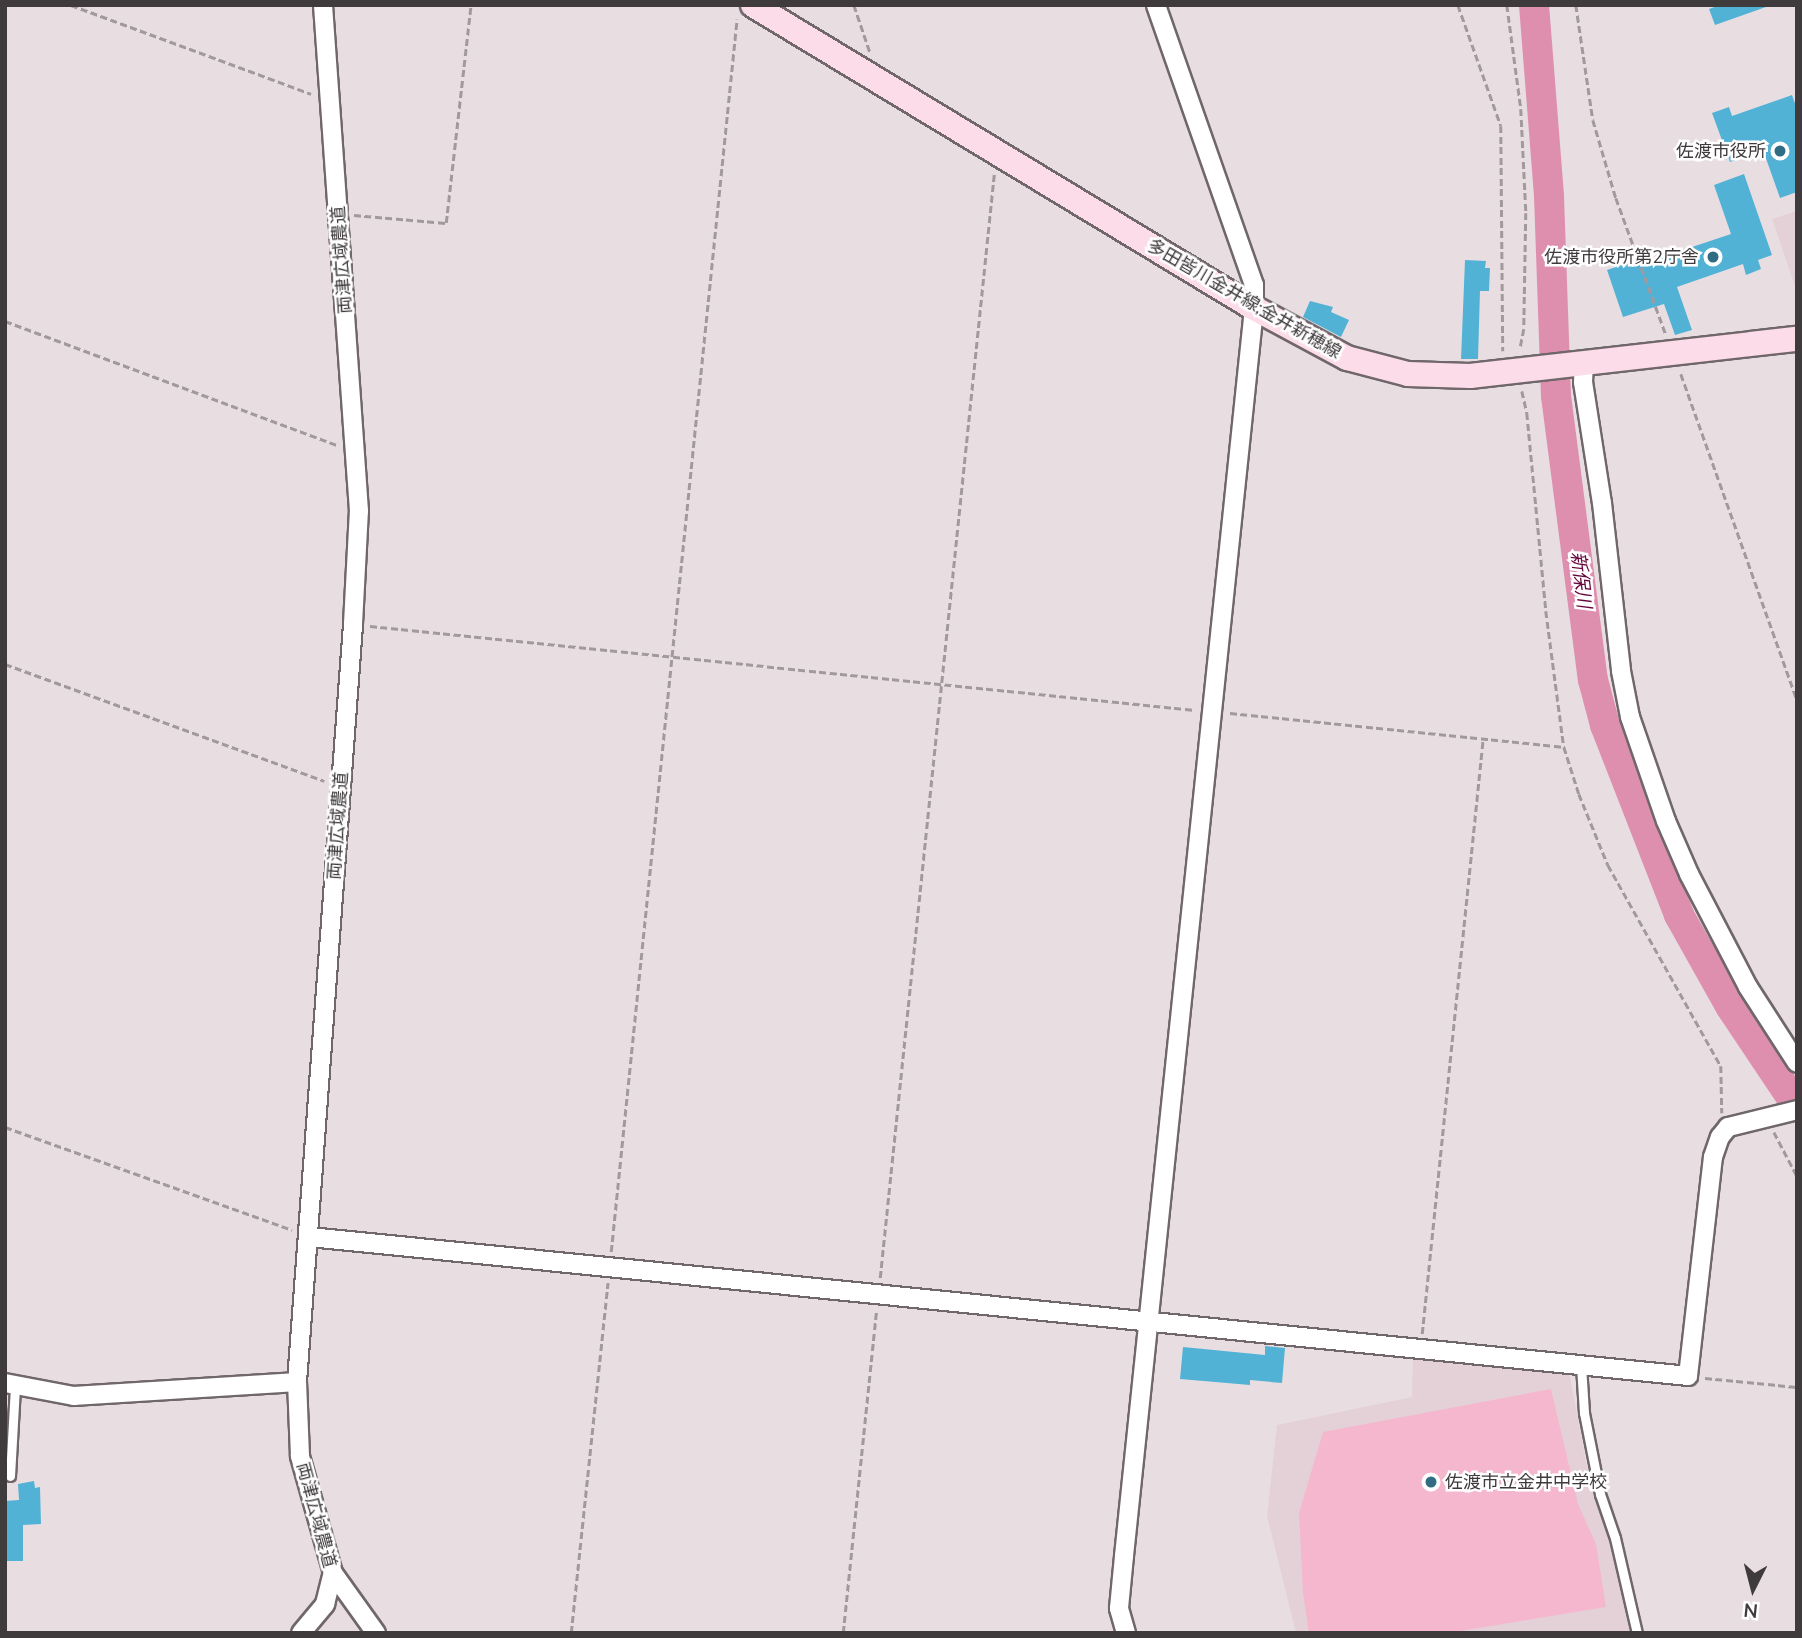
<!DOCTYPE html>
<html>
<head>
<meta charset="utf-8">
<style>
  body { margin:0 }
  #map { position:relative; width:1802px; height:1638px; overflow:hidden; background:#e8dee2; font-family:"Nunito Sans","Noto Sans JP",sans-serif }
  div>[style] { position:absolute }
  .built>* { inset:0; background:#e4d1d7 }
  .green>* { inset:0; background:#f4b7cd }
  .river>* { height:30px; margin:-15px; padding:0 15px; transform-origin:15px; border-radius:15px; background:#de8fae }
  .building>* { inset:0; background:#52b2d5 }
  .path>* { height:2.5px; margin-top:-1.25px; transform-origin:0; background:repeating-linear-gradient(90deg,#a1999c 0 7px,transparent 0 10.5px) }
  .roads { filter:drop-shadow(2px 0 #70676a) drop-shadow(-2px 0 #70676a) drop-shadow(0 2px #70676a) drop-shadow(0 -2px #70676a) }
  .lane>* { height:9px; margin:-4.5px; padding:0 4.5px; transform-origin:4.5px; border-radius:4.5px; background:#fff }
  .street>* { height:18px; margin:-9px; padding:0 9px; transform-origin:9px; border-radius:9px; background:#fff }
  .secondary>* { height:24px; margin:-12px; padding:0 12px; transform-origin:12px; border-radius:12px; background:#fcdce9 }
  .dots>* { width:19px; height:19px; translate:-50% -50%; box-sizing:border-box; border:4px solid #fff; border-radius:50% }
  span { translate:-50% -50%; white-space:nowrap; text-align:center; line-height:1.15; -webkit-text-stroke:5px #fff; paint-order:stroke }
  .poi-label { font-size:18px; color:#3f3b3c }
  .right { translate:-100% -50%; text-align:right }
  .left { translate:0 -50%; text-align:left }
  .street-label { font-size:18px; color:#3f3b3c }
  .water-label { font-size:19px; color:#66053b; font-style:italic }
  .frame { position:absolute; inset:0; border:7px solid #3f3b3c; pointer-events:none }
  .north { position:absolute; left:1718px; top:1554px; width:70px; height:70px; -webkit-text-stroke:5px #fff; paint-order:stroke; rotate:186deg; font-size:19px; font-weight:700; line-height:28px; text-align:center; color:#3f3b3c }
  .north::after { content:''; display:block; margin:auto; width:24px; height:32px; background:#3f3b3c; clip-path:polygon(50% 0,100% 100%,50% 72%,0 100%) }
</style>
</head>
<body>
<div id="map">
  <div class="built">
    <div style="clip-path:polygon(1797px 211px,1797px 292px,1772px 219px)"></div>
    <div style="clip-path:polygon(1413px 1352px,1568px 1367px,1586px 1462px,1596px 1502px,1610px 1528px,1633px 1633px,1296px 1633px,1267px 1516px,1277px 1425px,1412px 1397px)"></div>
  </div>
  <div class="green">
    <div style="clip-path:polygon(1551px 1389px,1578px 1504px,1596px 1544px,1606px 1607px,1448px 1633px,1309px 1633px,1303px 1593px,1299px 1513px,1323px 1432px)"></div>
  </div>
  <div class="river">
    <div style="left:1534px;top:5px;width:192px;rotate:85.5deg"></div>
    <div style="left:1549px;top:196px;width:200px;rotate:88deg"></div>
    <div style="left:1556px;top:396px;width:286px;rotate:82.6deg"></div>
    <div style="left:1593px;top:680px;width:47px;rotate:75.1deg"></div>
    <div style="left:1605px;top:725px;width:204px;rotate:68.7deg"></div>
    <div style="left:1679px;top:915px;width:104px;rotate:60.7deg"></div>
    <div style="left:1730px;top:1006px;width:120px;rotate:56.2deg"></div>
  </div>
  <div class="building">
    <div style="clip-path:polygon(1720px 5px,1765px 5px,1766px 7px,1715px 25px,1709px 9px)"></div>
    <div style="clip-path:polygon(1792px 95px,1797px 109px,1797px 192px,1780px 198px,1763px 150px,1730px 162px,1712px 113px,1729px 107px,1732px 116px)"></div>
    <div style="clip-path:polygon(1744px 174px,1772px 255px,1758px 260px,1761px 269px,1746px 275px,1743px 264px,1677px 287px,1692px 330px,1675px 335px,1664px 304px,1623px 317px,1607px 270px,1631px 262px,1632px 267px,1731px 234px,1714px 185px)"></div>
    <div style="clip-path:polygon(1465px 260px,1486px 261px,1485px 268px,1490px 268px,1489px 291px,1480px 291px,1478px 359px,1461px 359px)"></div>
    <div style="clip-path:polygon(1310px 301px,1333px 307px,1331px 312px,1349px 320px,1341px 337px,1303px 317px)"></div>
    <div style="clip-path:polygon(1265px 1346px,1285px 1348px,1282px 1383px,1250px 1380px,1250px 1385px,1180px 1379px,1183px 1347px,1265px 1355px)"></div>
    <div style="clip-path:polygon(34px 1481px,35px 1488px,40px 1487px,41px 1524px,23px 1525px,23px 1561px,5px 1561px,5px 1501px,19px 1500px,18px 1484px)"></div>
  </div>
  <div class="path">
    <div style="left:71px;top:5px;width:256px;rotate:20.3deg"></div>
    <div style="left:854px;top:5px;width:50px;rotate:71.2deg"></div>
    <div style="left:1458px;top:5px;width:128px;rotate:70.4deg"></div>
    <div style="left:1501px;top:126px;width:225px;rotate:89.5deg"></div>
    <div style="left:1507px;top:5px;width:105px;rotate:82.3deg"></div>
    <div style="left:1521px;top:109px;width:104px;rotate:87.2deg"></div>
    <div style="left:1526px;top:213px;width:116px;rotate:91deg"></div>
    <div style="left:1524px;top:329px;width:21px;rotate:101deg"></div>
    <div style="left:1576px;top:5px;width:116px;rotate:81.6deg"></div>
    <div style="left:1593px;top:120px;width:81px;rotate:73.6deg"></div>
    <div style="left:1616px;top:198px;width:146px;rotate:69.9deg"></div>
    <div style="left:354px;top:215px;width:92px;rotate:5deg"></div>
    <div style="left:446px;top:223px;width:219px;rotate:-83.5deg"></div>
    <div style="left:5px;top:321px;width:354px;rotate:20.5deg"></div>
    <div style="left:1681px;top:374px;width:345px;rotate:70.4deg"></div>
    <div style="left:1522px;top:391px;width:23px;rotate:77deg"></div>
    <div style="left:1527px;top:413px;width:199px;rotate:84.5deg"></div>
    <div style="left:1546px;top:611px;width:137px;rotate:82.5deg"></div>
    <div style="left:1564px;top:747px;width:49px;rotate:72.3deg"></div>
    <div style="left:1579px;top:794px;width:77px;rotate:67.8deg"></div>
    <div style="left:1608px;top:865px;width:231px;rotate:60.7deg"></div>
    <div style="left:1721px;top:1066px;width:47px;rotate:88.8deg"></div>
    <div style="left:370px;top:626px;width:829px;rotate:5.81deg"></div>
    <div style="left:5px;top:664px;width:340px;rotate:20.1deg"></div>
    <div style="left:1230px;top:713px;width:336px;rotate:5.8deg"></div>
    <div style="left:5px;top:1127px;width:305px;rotate:19.7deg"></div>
    <div style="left:1774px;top:1132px;width:50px;rotate:62.4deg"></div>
    <div style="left:611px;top:1252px;width:1239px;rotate:-84.17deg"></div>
    <div style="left:880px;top:1278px;width:1110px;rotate:-84.1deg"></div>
    <div style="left:1422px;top:1334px;width:598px;rotate:-84.15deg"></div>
    <div style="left:1705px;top:1378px;width:92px;rotate:5.6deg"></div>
    <div style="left:571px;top:1633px;width:352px;rotate:-84deg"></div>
    <div style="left:843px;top:1633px;width:323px;rotate:-84.1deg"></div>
  </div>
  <div class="roads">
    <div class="lane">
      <div style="left:1581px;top:1365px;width:48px;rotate:86.4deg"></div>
      <div style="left:1584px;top:1413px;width:83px;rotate:78.8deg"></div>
      <div style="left:1600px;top:1494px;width:46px;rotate:71.2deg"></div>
      <div style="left:1615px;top:1538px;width:98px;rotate:77deg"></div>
      <div style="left:10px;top:1476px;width:90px;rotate:-86.8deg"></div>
    </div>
    <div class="street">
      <div style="left:1584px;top:363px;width:19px;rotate:93deg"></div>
      <div style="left:1583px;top:382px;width:122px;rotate:81.1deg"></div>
      <div style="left:1602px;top:503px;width:169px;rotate:83.5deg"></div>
      <div style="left:1621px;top:671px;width:47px;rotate:78.9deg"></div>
      <div style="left:1630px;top:717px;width:110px;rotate:70.9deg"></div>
      <div style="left:1666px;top:821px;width:58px;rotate:66.5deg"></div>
      <div style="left:1689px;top:874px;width:127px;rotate:62.4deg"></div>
      <div style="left:1748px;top:987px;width:90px;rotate:57.2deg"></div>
      <div style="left:310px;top:1237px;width:1385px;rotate:5.76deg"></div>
      <div style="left:1688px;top:1376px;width:220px;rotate:-83.5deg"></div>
      <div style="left:1713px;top:1157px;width:21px;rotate:-71deg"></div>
      <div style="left:1720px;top:1137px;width:13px;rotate:-51deg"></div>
      <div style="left:1728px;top:1127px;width:71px;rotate:-13.8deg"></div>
      <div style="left:5px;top:1383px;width:70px;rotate:10.7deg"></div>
      <div style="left:74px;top:1396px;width:223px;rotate:-3.6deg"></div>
      <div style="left:333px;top:1573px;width:74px;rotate:54.4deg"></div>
      <div style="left:301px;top:1633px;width:38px;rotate:-50deg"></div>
      <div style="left:325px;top:1604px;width:32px;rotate:-76deg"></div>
      <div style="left:333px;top:1573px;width:122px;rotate:-105.8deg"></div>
      <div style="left:300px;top:1456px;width:74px;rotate:-92.3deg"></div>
      <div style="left:297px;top:1382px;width:760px;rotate:-85.77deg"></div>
      <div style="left:353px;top:624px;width:113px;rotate:-87deg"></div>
      <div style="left:359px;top:511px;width:507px;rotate:-94.07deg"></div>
      <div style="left:1126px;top:1633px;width:26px;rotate:-106deg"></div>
      <div style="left:1119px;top:1608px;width:52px;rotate:-84.5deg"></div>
      <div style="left:1124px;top:1556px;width:1255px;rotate:-84.05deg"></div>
      <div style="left:1254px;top:308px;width:23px;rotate:-90deg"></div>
      <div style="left:1254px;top:285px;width:297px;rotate:-109.3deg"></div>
    </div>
    <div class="secondary">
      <div style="left:753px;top:5px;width:585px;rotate:31.17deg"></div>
      <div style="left:1254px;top:308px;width:106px;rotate:28.3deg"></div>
      <div style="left:1347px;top:358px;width:63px;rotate:14.7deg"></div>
      <div style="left:1408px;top:374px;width:62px;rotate:1.8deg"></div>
      <div style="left:1470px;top:376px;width:329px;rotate:-6.5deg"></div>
    </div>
  </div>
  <div class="dots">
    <div style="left:1780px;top:151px;background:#306c83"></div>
    <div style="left:1713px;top:257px;background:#306c83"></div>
    <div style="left:1431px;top:1482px;background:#306c83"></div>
  </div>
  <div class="poi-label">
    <span class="right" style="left:1766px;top:151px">佐渡市役所</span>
    <span class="right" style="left:1699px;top:257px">佐渡市役所第2庁舎</span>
    <span class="left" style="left:1445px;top:1482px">佐渡市立金井中学校</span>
  </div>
  <div class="street-label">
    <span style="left:342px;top:260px;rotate:-94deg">両津広域農道</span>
    <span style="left:1244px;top:299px;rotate:30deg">多田皆川金井線;金井新穂線</span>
    <span style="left:338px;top:826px;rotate:-86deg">両津広域農道</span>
    <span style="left:316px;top:1515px;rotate:75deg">両津広域農道</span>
  </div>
  <div class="water-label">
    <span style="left:1580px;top:580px;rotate:83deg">新保川</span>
  </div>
  <div class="frame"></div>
  <div class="north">N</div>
</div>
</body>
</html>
